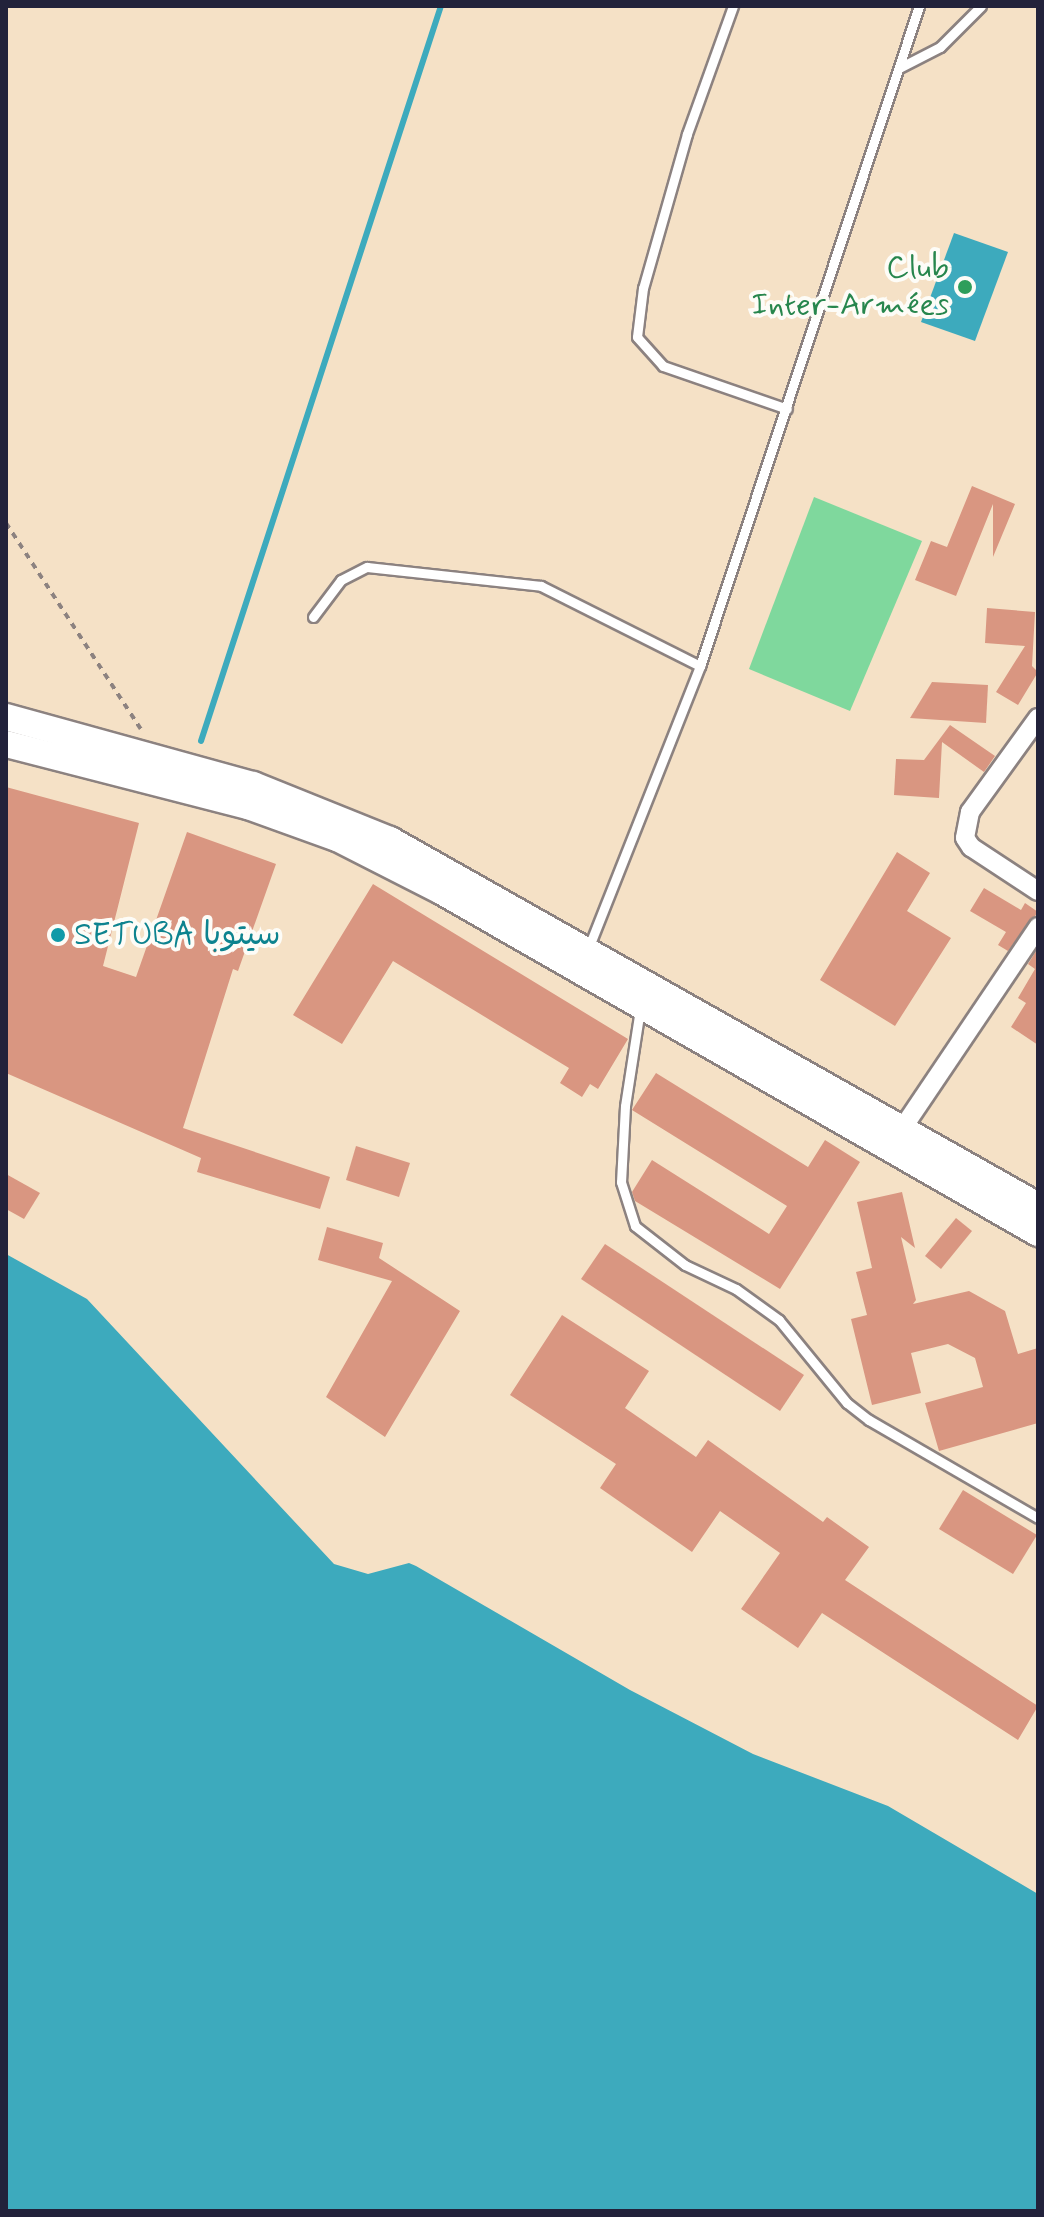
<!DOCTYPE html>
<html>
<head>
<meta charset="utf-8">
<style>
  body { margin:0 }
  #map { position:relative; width:1044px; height:2217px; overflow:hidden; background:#f5e1c6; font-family:Mynerve,"Playpen Sans Arabic",sans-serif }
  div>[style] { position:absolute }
  .green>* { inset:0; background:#7fd89d }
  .water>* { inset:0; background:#3daabd }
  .stream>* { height:6px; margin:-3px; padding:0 3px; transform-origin:3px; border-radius:3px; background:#3daabd }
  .building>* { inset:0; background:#d99681 }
  .path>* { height:4px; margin-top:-2px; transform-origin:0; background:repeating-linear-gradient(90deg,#8c8280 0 6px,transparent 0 12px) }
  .roads { filter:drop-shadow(2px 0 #8c8280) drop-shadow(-2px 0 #8c8280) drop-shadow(0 2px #8c8280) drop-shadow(0 -2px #8c8280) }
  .lane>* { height:9px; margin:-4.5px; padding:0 4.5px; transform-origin:4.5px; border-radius:4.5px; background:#fff }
  .street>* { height:18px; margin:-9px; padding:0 9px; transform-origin:9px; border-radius:9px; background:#fff }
  .secondary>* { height:26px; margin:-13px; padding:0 13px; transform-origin:13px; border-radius:13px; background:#fff }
  .dots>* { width:22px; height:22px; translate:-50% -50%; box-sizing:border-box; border:4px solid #fdfcf7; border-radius:50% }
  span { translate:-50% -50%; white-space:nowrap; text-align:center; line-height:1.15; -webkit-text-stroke:8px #fdfcf7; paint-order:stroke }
  .leisure-label { font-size:32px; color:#27864d }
  .right { translate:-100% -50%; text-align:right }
  .culture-label { font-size:32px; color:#0d838f }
  .left { translate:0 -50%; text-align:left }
  .frame { position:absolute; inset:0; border:8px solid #22223b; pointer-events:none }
</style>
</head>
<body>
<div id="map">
  <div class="green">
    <div style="clip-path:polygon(814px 497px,922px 541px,850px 711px,749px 669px)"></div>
  </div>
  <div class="water">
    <div style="clip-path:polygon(954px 233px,1008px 252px,975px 341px,921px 322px)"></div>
    <div style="clip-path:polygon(6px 1254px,87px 1299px,334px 1564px,368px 1574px,409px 1563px,416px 1566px,630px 1690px,753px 1754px,888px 1806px,1038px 1894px,1038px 2211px,6px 2211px)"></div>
  </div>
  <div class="stream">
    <div style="left:201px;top:741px;width:773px;rotate:-71.92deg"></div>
  </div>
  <div class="building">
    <div style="clip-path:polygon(972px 486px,1015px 504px,993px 557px,993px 504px,956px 596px,915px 580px,931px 541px,947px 547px)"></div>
    <div style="clip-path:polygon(987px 608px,1035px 612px,1032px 666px,1038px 672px,1018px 705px,996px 692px,1025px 646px,985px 643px)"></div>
    <div style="clip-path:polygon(932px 682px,988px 685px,986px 723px,910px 718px)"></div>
    <div style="clip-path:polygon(950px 725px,995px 756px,984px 772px,942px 742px,939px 798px,894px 795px,896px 759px,924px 760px)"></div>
    <div style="clip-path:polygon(6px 787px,139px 823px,103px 966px,136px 977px,187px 832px,276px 864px,238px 971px,233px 969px,183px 1128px,330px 1177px,320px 1209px,197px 1172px,201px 1158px,6px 1073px)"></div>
    <div style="clip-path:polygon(897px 852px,930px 873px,907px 911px,951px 938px,895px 1026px,820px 980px)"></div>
    <div style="clip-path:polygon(373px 884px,628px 1039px,598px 1089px,590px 1084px,582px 1097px,560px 1083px,569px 1068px,393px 961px,342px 1044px,293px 1015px)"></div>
    <div style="clip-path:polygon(984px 888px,1021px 910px,1025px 903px,1038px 912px,1008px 951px,998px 945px,1006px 932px,970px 911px)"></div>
    <div style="clip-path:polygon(1038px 948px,1038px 1045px,1011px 1027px,1026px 1003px,1018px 998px,1035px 969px,1028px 964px)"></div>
    <div style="clip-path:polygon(656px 1073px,808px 1167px,825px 1140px,860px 1162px,780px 1289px,635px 1201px,632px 1192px,652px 1160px,769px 1234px,787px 1206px,632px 1110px)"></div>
    <div style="clip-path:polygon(356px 1146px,410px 1163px,399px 1197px,346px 1180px)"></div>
    <div style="clip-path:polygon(6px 1174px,40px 1193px,24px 1219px,6px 1209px)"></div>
    <div style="clip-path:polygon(902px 1192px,915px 1248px,901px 1237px,916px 1300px,913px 1304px,969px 1291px,1005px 1311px,1018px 1354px,1038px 1348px,1038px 1423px,939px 1451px,925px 1403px,983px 1387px,975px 1358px,948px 1344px,911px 1353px,921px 1393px,872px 1405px,851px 1319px,867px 1315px,856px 1272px,872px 1268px,857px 1202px)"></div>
    <div style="clip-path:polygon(956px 1218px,972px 1231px,941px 1269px,925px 1256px)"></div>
    <div style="clip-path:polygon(327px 1227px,383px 1243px,379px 1258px,460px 1311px,385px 1437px,326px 1397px,392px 1281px,318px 1260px)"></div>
    <div style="clip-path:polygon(605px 1244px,804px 1375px,780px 1411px,581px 1279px)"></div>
    <div style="clip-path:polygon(562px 1315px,649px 1371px,625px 1408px,696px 1457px,708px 1440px,823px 1522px,827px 1517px,869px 1547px,845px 1580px,1038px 1706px,1018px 1740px,822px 1613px,798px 1648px,741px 1609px,780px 1553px,720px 1511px,692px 1552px,600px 1488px,616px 1464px,510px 1395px)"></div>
    <div style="clip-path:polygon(963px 1490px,1037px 1535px,1013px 1574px,939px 1529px)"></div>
  </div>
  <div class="path">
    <div style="left:6px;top:523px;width:246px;rotate:56.8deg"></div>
  </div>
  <div class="roads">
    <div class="lane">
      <div style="left:733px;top:6px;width:136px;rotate:109.8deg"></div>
      <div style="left:687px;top:134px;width:160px;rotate:105.9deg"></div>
      <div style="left:643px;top:288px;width:49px;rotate:97deg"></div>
      <div style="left:637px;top:337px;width:39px;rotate:48deg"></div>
      <div style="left:663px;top:366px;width:131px;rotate:19.1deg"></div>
      <div style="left:899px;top:68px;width:46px;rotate:-27.1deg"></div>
      <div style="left:940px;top:47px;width:58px;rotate:-45deg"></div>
      <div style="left:313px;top:617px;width:46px;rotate:-52.9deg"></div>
      <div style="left:341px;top:580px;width:29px;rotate:-27deg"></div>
      <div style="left:367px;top:567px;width:175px;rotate:6.2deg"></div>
      <div style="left:541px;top:586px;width:178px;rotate:26.7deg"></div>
      <div style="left:588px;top:949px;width:304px;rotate:-68.4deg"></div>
      <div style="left:700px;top:666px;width:695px;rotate:-71.64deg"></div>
      <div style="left:640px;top:1009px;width:98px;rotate:98.8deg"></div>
      <div style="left:625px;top:1106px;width:76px;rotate:93deg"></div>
      <div style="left:621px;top:1182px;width:46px;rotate:72.3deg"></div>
      <div style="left:635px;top:1226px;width:63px;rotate:38deg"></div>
      <div style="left:685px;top:1265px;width:56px;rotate:25.2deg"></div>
      <div style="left:736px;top:1289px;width:53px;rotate:35.8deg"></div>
      <div style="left:779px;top:1320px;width:107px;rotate:50.7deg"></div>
      <div style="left:847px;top:1403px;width:28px;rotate:38deg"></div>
      <div style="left:869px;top:1420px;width:195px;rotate:30.1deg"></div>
    </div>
    <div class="street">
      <div style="left:1038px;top:718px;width:116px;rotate:125.9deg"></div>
      <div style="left:970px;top:812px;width:26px;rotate:101deg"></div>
      <div style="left:965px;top:838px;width:11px;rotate:56deg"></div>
      <div style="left:971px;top:847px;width:80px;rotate:33.3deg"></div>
      <div style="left:902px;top:1129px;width:244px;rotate:-56deg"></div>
    </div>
    <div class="secondary">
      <div style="left:6px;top:717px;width:256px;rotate:15.4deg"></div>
      <div style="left:253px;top:785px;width:148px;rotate:21.9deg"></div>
      <div style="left:390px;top:840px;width:744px;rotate:29.46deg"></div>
      <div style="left:6px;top:744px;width:250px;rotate:14.4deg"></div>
      <div style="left:248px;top:806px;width:95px;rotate:19.8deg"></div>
      <div style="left:337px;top:838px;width:119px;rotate:27deg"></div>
      <div style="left:443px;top:892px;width:686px;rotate:29.82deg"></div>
    </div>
  </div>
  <div class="dots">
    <div style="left:965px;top:287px;background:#2e9e5b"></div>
    <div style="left:58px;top:935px;background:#0f9aa8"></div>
  </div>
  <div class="leisure-label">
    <span class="right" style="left:949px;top:287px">Club<br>Inter-Armées</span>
  </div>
  <div class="culture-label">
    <span class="left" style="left:74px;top:935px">SETUBA سيتوبا</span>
  </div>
  <div class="frame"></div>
</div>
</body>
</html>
